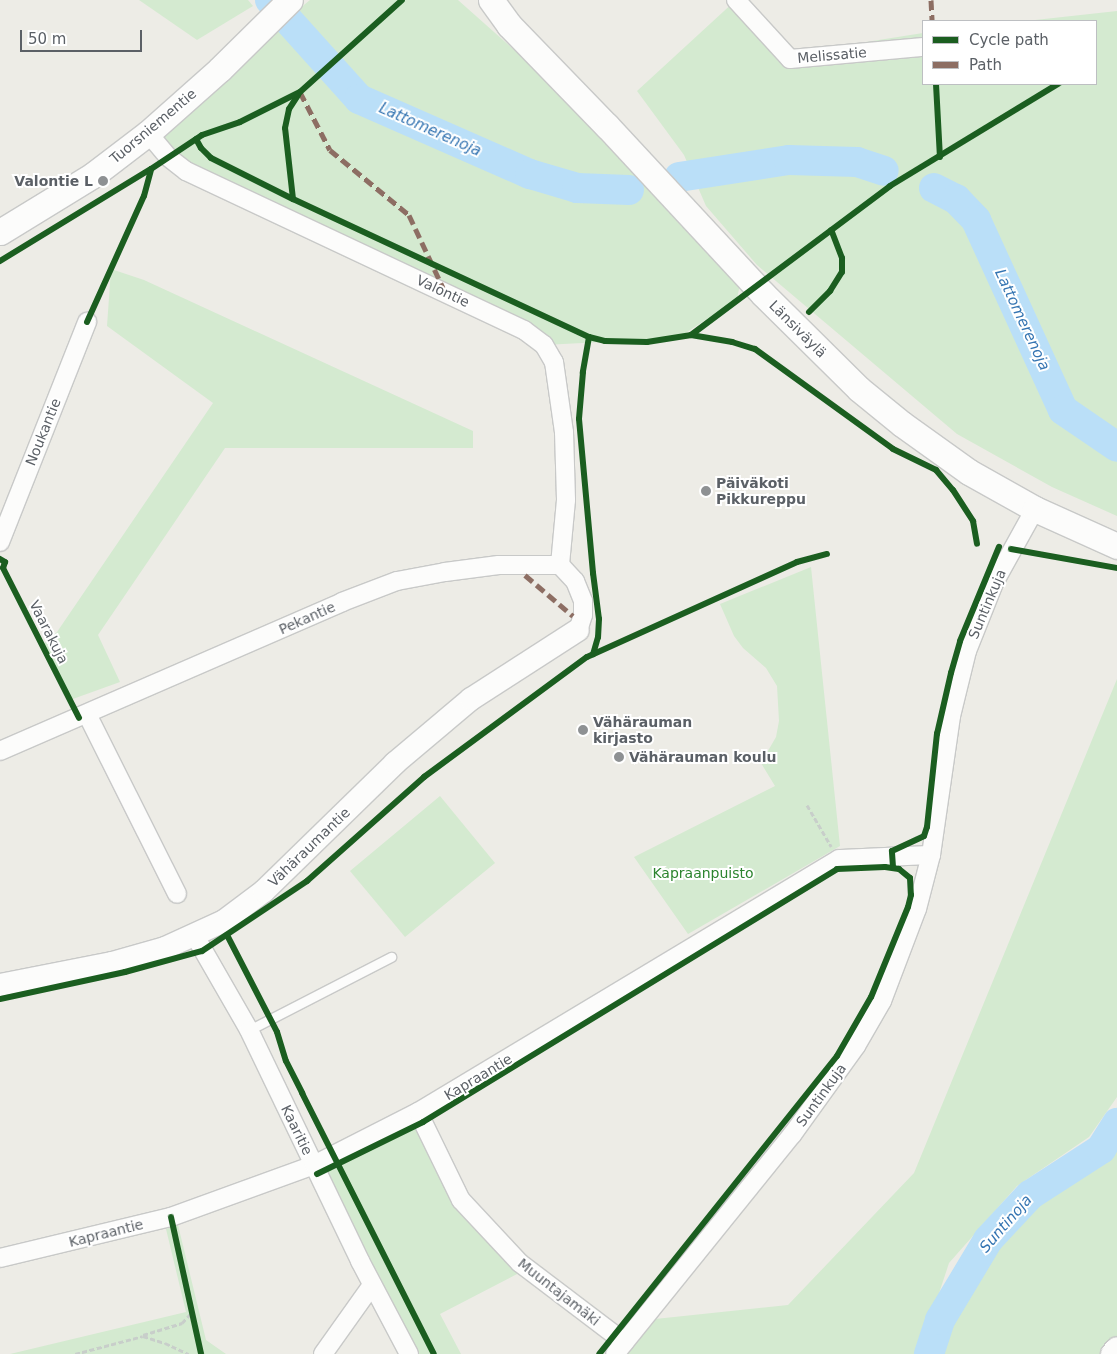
<!DOCTYPE html>
<html>
<head>
<meta charset="utf-8">
<style>
  body { margin:0 }
  #map { position:relative; width:1117px; height:1354px; overflow:hidden; background:#edece6; font-family:"DejaVu Sans",sans-serif }
  div>[style] { position:absolute }
  .green>* { inset:0; background:#d4ead0 }
  .river>* { height:30px; margin:-15px; padding:0 15px; transform-origin:15px; border-radius:15px; background:#badff8 }
  .path>* { height:3px; margin-top:-1.5px; transform-origin:0; background:repeating-linear-gradient(90deg,#c8ceca 0 5px,transparent 0 7.5px) }
  .roads { filter:drop-shadow(1px 0 #c8c9c8) drop-shadow(-1px 0 #c8c9c8) drop-shadow(0 1px #c8c9c8) drop-shadow(0 -1px #c8c9c8) }
  .service>* { height:9px; margin:-4.5px; padding:0 4.5px; transform-origin:4.5px; border-radius:4.5px; background:#fcfcfb }
  .minor>* { height:18px; margin:-9px; padding:0 9px; transform-origin:9px; border-radius:9px; background:#fcfcfb }
  .tertiary>* { height:22px; margin:-11px; padding:0 11px; transform-origin:11px; border-radius:11px; background:#fcfcfb }
  .secondary>* { height:25px; margin:-12.5px; padding:0 12.5px; transform-origin:12.5px; border-radius:12.5px; background:#fcfcfb }
  .quiet>* { height:5px; margin-top:-2.5px; transform-origin:0; background:repeating-linear-gradient(90deg,#8d6e63 0 10px,transparent 0 15px) }
  .cycleway>* { height:6px; margin:-3px; padding:0 3px; transform-origin:3px; border-radius:3px; background:#1b5e20 }
  .dots>* { width:14px; height:14px; translate:-50% -50%; box-sizing:border-box; border:2px solid #fff; border-radius:50% }
  span { translate:-50% -50%; white-space:nowrap; text-align:center; line-height:1.15; -webkit-text-stroke:4px #fff; paint-order:stroke }
  .street-label { font-size:14px; color:#5b6066 }
  .poi-label { font-size:14px; color:#5b6066; font-weight:700 }
  .right { translate:-100% -50%; text-align:right }
  .left { translate:0 -50%; text-align:left }
  .park-label { font-size:14px; color:#2c842e }
  .water-label { font-size:15px; color:#3575b2; font-style:italic }
  .legend { position:absolute; left:922px; top:20px; width:175px; height:65px; box-sizing:border-box; background:#fff; border:1px solid #bdbfc2; margin:0; padding:6px 9px; list-style:none; font-size:15px; color:#5b6066 }
  .legend li { display:flex; align-items:center; gap:10px; height:25px }
  .legend b { width:25px; border:1px solid #bdbfc2 }
  .scale { position:absolute; left:20px; top:30px; width:122px; height:22px; box-sizing:border-box; border:2px solid #5b6066; border-top:0; padding-left:6px; font-size:15px; line-height:18px; white-space:nowrap; color:#5b6066; -webkit-text-stroke:4px #fff; paint-order:stroke }
</style>
</head>
<body>
<div id="map">
  <div class="green">
    <div style="clip-path:polygon(139px 0,248px 0,253px 6px,197px 40px)"></div>
    <div style="clip-path:polygon(310px 0,458px 0,538px 71px,740px 284px,737px 299px,678px 338px,544px 345px,186px 171px,148px 133px)"></div>
    <div style="clip-path:polygon(736px 0,790px 54px,923px 33px,923px 84px,1096px 84px,1096px 21px,1026px 21px,1117px 11px,1117px 516px,1052px 487px,957px 434px,757px 265px,706px 206px,684px 155px,637px 91px)"></div>
    <div style="clip-path:polygon(111px 269px,144px 280px,473px 431px,473px 448px,225px 448px,98px 635px,120px 682px,70px 700px,42px 645px,57px 632px,213px 403px,107px 326px)"></div>
    <div style="clip-path:polygon(811px 567px,840px 846px,688px 934px,634px 857px,775px 786px,761px 763px,776px 737px,779px 721px,777px 686px,766px 668px,743px 648px,734px 636px,720px 604px)"></div>
    <div style="clip-path:polygon(1117px 679px,1117px 1097px,1089px 1137px,1017px 1186px,949px 1263px,919px 1354px,626px 1354px,655px 1319px,788px 1305px,914px 1173px)"></div>
    <div style="clip-path:polygon(440px 796px,495px 863px,405px 937px,350px 871px)"></div>
    <div style="clip-path:polygon(423px 1122px,461px 1200px,519px 1273px,440px 1314px,461px 1354px,411px 1354px,317px 1174px)"></div>
    <div style="clip-path:polygon(1117px 1123px,1117px 1349px,1113px 1354px,933px 1354px,940px 1320px,988px 1240px,1030px 1195px,1101px 1149px)"></div>
    <div style="clip-path:polygon(178px 1225px,206px 1340px,226px 1354px,10px 1354px,186px 1312px,166px 1229px)"></div>
  </div>
  <div class="river">
    <div style="left:270px;top:0;width:133px;rotate:48deg"></div>
    <div style="left:359px;top:99px;width:187px;rotate:23.7deg"></div>
    <div style="left:530px;top:174px;width:49px;rotate:16.6deg"></div>
    <div style="left:577px;top:188px;width:52px;rotate:2.2deg"></div>
    <div style="left:679px;top:177px;width:111px;rotate:-8.8deg"></div>
    <div style="left:789px;top:160px;width:68px;rotate:1.7deg"></div>
    <div style="left:857px;top:162px;width:28px;rotate:18deg"></div>
    <div style="left:934px;top:188px;width:25px;rotate:27deg"></div>
    <div style="left:956px;top:199px;width:29px;rotate:46deg"></div>
    <div style="left:976px;top:220px;width:209px;rotate:65.4deg"></div>
    <div style="left:1063px;top:410px;width:65px;rotate:34.4deg"></div>
    <div style="left:929px;top:1354px;width:36px;rotate:-72deg"></div>
    <div style="left:940px;top:1320px;width:93px;rotate:-59deg"></div>
    <div style="left:988px;top:1240px;width:62px;rotate:-47deg"></div>
    <div style="left:1030px;top:1195px;width:85px;rotate:-32.9deg"></div>
    <div style="left:1101px;top:1149px;width:31px;rotate:-58deg"></div>
  </div>
  <div class="path">
    <div style="left:807px;top:805px;width:48px;rotate:59.7deg"></div>
    <div style="left:143px;top:1335px;width:41px;rotate:-17.1deg"></div>
    <div style="left:182px;top:1323px;width:16px;rotate:-47deg"></div>
    <div style="left:75px;top:1354px;width:70px;rotate:-14.8deg"></div>
    <div style="left:143px;top:1336px;width:23px;rotate:18deg"></div>
    <div style="left:165px;top:1343px;width:26px;rotate:25deg"></div>
  </div>
  <div class="roads">
    <div class="service">
      <div style="left:249px;top:1030px;width:160px;rotate:-27.2deg"></div>
    </div>
    <div class="minor">
      <div style="left:736px;top:0;width:80px;rotate:47.5deg"></div>
      <div style="left:790px;top:59px;width:134px;rotate:-5.2deg"></div>
      <div style="left:148px;top:133px;width:31px;rotate:50deg"></div>
      <div style="left:168px;top:157px;width:23px;rotate:38deg"></div>
      <div style="left:186px;top:171px;width:374px;rotate:25.2deg"></div>
      <div style="left:524px;top:330px;width:25px;rotate:37deg"></div>
      <div style="left:544px;top:345px;width:20px;rotate:60deg"></div>
      <div style="left:554px;top:362px;width:71px;rotate:81.9deg"></div>
      <div style="left:564px;top:432px;width:68px;rotate:88.3deg"></div>
      <div style="left:566px;top:500px;width:65px;rotate:95.3deg"></div>
      <div style="left:0;top:542px;width:237px;rotate:-68.4deg"></div>
      <div style="left:87px;top:714px;width:201px;rotate:63.4deg"></div>
      <div style="left:0;top:751px;width:373px;rotate:-23.5deg"></div>
      <div style="left:342px;top:602px;width:59px;rotate:-20.9deg"></div>
      <div style="left:397px;top:581px;width:49px;rotate:-10.6deg"></div>
      <div style="left:445px;top:572px;width:54px;rotate:-7.4deg"></div>
      <div style="left:499px;top:565px;width:61px"></div>
      <div style="left:560px;top:565px;width:22px;rotate:47deg"></div>
      <div style="left:575px;top:581px;width:22px;rotate:68deg"></div>
      <div style="left:583px;top:601px;width:14px;rotate:90deg"></div>
      <div style="left:583px;top:615px;width:16px;rotate:108deg"></div>
      <div style="left:195px;top:936px;width:108px;rotate:60.1deg"></div>
      <div style="left:249px;top:1030px;width:256px;rotate:64.3deg"></div>
      <div style="left:360px;top:1261px;width:105px;rotate:62.2deg"></div>
      <div style="left:418px;top:1112px;width:98px;rotate:64deg"></div>
      <div style="left:461px;top:1200px;width:86px;rotate:46.9deg"></div>
      <div style="left:520px;top:1263px;width:131px;rotate:37.2deg"></div>
      <div style="left:0;top:1258px;width:176px;rotate:-13.5deg"></div>
      <div style="left:171px;top:1217px;width:152px;rotate:-20deg"></div>
      <div style="left:314px;top:1165px;width:117px;rotate:-27deg"></div>
      <div style="left:418px;top:1112px;width:491px;rotate:-31deg"></div>
      <div style="left:839px;top:859px;width:92px;rotate:-2.5deg"></div>
      <div style="left:323px;top:1354px;width:85px;rotate:-54.6deg"></div>
      <div style="left:615px;top:1354px;width:282px;rotate:-51.1deg"></div>
      <div style="left:792px;top:1135px;width:110px;rotate:-54.3deg"></div>
      <div style="left:856px;top:1046px;width:52px;rotate:-60deg"></div>
      <div style="left:882px;top:1001px;width:98px;rotate:-69.2deg"></div>
      <div style="left:917px;top:909px;width:56px;rotate:-75.5deg"></div>
      <div style="left:931px;top:855px;width:140px;rotate:-81.8deg"></div>
      <div style="left:951px;top:716px;width:67px;rotate:-76.2deg"></div>
      <div style="left:967px;top:651px;width:73px;rotate:-68.3deg"></div>
      <div style="left:994px;top:583px;width:85px;rotate:-61deg"></div>
    </div>
    <div class="tertiary">
      <div style="left:0;top:985px;width:114px;rotate:-11.1deg"></div>
      <div style="left:112px;top:963px;width:55px;rotate:-15.8deg"></div>
      <div style="left:165px;top:948px;width:65px;rotate:-24.6deg"></div>
      <div style="left:224px;top:921px;width:50px;rotate:-36.9deg"></div>
      <div style="left:264px;top:891px;width:183px;rotate:-44.3deg"></div>
      <div style="left:395px;top:763px;width:99px;rotate:-40.1deg"></div>
      <div style="left:471px;top:699px;width:127px;rotate:-32.8deg"></div>
    </div>
    <div class="secondary">
      <div style="left:491px;top:0;width:31px;rotate:54deg"></div>
      <div style="left:509px;top:25px;width:141px;rotate:45.9deg"></div>
      <div style="left:607px;top:126px;width:228px;rotate:47.1deg"></div>
      <div style="left:762px;top:293px;width:136px;rotate:44.7deg"></div>
      <div style="left:859px;top:389px;width:55px;rotate:39.1deg"></div>
      <div style="left:902px;top:424px;width:82px;rotate:35.6deg"></div>
      <div style="left:969px;top:472px;width:76px;rotate:29.3deg"></div>
      <div style="left:1035px;top:509px;width:90px;rotate:24.3deg"></div>
      <div style="left:0;top:232px;width:109px;rotate:-31.5deg"></div>
      <div style="left:93px;top:175px;width:69px;rotate:-37.4deg"></div>
      <div style="left:148px;top:133px;width:96px;rotate:-41.6deg"></div>
      <div style="left:220px;top:69px;width:98px;rotate:-44.6deg"></div>
      <div style="left:1113px;top:1354px;width:6px;rotate:-51deg"></div>
    </div>
  </div>
  <div class="quiet">
    <div style="left:931px;top:0;width:21px;rotate:87deg"></div>
    <div style="left:300px;top:92px;width:65px;rotate:62.7deg"></div>
    <div style="left:330px;top:150px;width:102px;rotate:39.4deg"></div>
    <div style="left:409px;top:215px;width:85px;rotate:64.9deg"></div>
    <div style="left:525px;top:575px;width:63px;rotate:40.5deg"></div>
  </div>
  <div class="cycleway">
    <div style="left:936px;top:84px;width:73px;rotate:86.9deg"></div>
    <div style="left:196px;top:139px;width:10px;rotate:61deg"></div>
    <div style="left:201px;top:148px;width:14px;rotate:45deg"></div>
    <div style="left:211px;top:158px;width:92px;rotate:26.6deg"></div>
    <div style="left:293px;top:199px;width:327px;rotate:25deg"></div>
    <div style="left:589px;top:337px;width:16px;rotate:14deg"></div>
    <div style="left:605px;top:341px;width:42px;rotate:1.4deg"></div>
    <div style="left:647px;top:342px;width:45px;rotate:-9deg"></div>
    <div style="left:691px;top:335px;width:42px;rotate:9.7deg"></div>
    <div style="left:732px;top:342px;width:24px;rotate:17deg"></div>
    <div style="left:755px;top:349px;width:170px;rotate:35.9deg"></div>
    <div style="left:893px;top:449px;width:48px;rotate:26deg"></div>
    <div style="left:936px;top:470px;width:26px;rotate:50deg"></div>
    <div style="left:953px;top:490px;width:37px;rotate:57deg"></div>
    <div style="left:973px;top:521px;width:23px;rotate:80deg"></div>
    <div style="left:293px;top:199px;width:71px;rotate:-96.4deg"></div>
    <div style="left:285px;top:128px;width:19px;rotate:-78deg"></div>
    <div style="left:289px;top:109px;width:17px;rotate:-57deg"></div>
    <div style="left:0;top:261px;width:177px;rotate:-31.4deg"></div>
    <div style="left:151px;top:169px;width:61px;rotate:-33.7deg"></div>
    <div style="left:202px;top:135px;width:40px;rotate:-18.9deg"></div>
    <div style="left:240px;top:122px;width:67px;rotate:-26.6deg"></div>
    <div style="left:300px;top:92px;width:137px;rotate:-42deg"></div>
    <div style="left:809px;top:312px;width:30px;rotate:-45deg"></div>
    <div style="left:830px;top:291px;width:22px;rotate:-58deg"></div>
    <div style="left:842px;top:272px;width:14px;rotate:-90deg"></div>
    <div style="left:842px;top:258px;width:30px;rotate:-111deg"></div>
    <div style="left:87px;top:322px;width:138px;rotate:-65.7deg"></div>
    <div style="left:144px;top:196px;width:28px;rotate:-75deg"></div>
    <div style="left:691px;top:335px;width:249px;rotate:-36.8deg"></div>
    <div style="left:890px;top:186px;width:197px;rotate:-31.3deg"></div>
    <div style="left:589px;top:337px;width:36px;rotate:100deg"></div>
    <div style="left:583px;top:372px;width:47px;rotate:94.9deg"></div>
    <div style="left:579px;top:419px;width:155px;rotate:84.8deg"></div>
    <div style="left:593px;top:573px;width:46px;rotate:82.6deg"></div>
    <div style="left:599px;top:619px;width:18px;rotate:93deg"></div>
    <div style="left:598px;top:637px;width:18px;rotate:106deg"></div>
    <div style="left:1011px;top:549px;width:108px;rotate:10.2deg"></div>
    <div style="left:0;top:559px;width:6px;rotate:31deg"></div>
    <div style="left:5px;top:562px;width:6px;rotate:108deg"></div>
    <div style="left:3px;top:568px;width:168px;rotate:63.1deg"></div>
    <div style="left:893px;top:867px;width:16px;rotate:-94deg"></div>
    <div style="left:892px;top:851px;width:35px;rotate:-25deg"></div>
    <div style="left:924px;top:836px;width:9px;rotate:-72deg"></div>
    <div style="left:927px;top:827px;width:94px;rotate:-83.9deg"></div>
    <div style="left:937px;top:734px;width:63px;rotate:-77.1deg"></div>
    <div style="left:951px;top:673px;width:33px;rotate:-74deg"></div>
    <div style="left:960px;top:641px;width:102px;rotate:-67.5deg"></div>
    <div style="left:227px;top:935px;width:109px;rotate:62.7deg"></div>
    <div style="left:277px;top:1032px;width:30px;rotate:73deg"></div>
    <div style="left:286px;top:1061px;width:36px;rotate:63deg"></div>
    <div style="left:302px;top:1093px;width:292px;rotate:63.2deg"></div>
    <div style="left:0;top:999px;width:128px;rotate:-12.2deg"></div>
    <div style="left:125px;top:972px;width:80px;rotate:-15.3deg"></div>
    <div style="left:202px;top:951px;width:126px;rotate:-33.7deg"></div>
    <div style="left:307px;top:881px;width:157px;rotate:-41.6deg"></div>
    <div style="left:424px;top:777px;width:202px;rotate:-36.4deg"></div>
    <div style="left:587px;top:657px;width:230px;rotate:-24.3deg"></div>
    <div style="left:797px;top:562px;width:31px;rotate:-15deg"></div>
    <div style="left:317px;top:1174px;width:118px;rotate:-26.1deg"></div>
    <div style="left:423px;top:1122px;width:485px;rotate:-31.4deg"></div>
    <div style="left:837px;top:869px;width:48px;rotate:-2.4deg"></div>
    <div style="left:885px;top:867px;width:14px;rotate:8deg"></div>
    <div style="left:899px;top:869px;width:14px;rotate:39deg"></div>
    <div style="left:910px;top:878px;width:17px;rotate:87deg"></div>
    <div style="left:911px;top:895px;width:12px;rotate:104deg"></div>
    <div style="left:908px;top:907px;width:97px;rotate:112.3deg"></div>
    <div style="left:871px;top:997px;width:68px;rotate:120deg"></div>
    <div style="left:837px;top:1056px;width:381px;rotate:128.6deg"></div>
    <div style="left:171px;top:1217px;width:140px;rotate:77.6deg"></div>
  </div>
  <div class="dots">
    <div style="left:103px;top:181px;background:#8e9193"></div>
    <div style="left:706px;top:491px;background:#8e9193"></div>
    <div style="left:583px;top:730px;background:#8e9193"></div>
    <div style="left:619px;top:757px;background:#8e9193"></div>
  </div>
  <div class="street-label">
    <span style="left:832px;top:55px;rotate:-5deg">Melissatie</span>
    <span style="left:153px;top:126px;rotate:-40deg">Tuorsniementie</span>
    <span style="left:443px;top:291px;rotate:25deg">Valontie</span>
    <span style="left:798px;top:329px;rotate:45deg">Länsiväylä</span>
    <span style="left:43px;top:432px;rotate:-68deg">Noukantie</span>
    <span style="left:987px;top:604px;rotate:-67deg">Suntinkuja</span>
    <span style="left:307px;top:618px;rotate:-24deg">Pekantie</span>
    <span style="left:49px;top:632px;rotate:63deg">Vaarakuja</span>
    <span style="left:309px;top:847px;rotate:-44deg">Vähäraumantie</span>
    <span style="left:478px;top:1077px;rotate:-31deg">Kapraantie</span>
    <span style="left:821px;top:1095px;rotate:-54deg">Suntinkuja</span>
    <span style="left:297px;top:1130px;rotate:64deg">Kaaritie</span>
    <span style="left:106px;top:1233px;rotate:-14deg">Kapraantie</span>
    <span style="left:559px;top:1292px;rotate:38deg">Muuntajamäki</span>
  </div>
  <div class="poi-label">
    <span class="right" style="left:93px;top:181px">Valontie L</span>
    <span class="left" style="left:716px;top:491px">Päiväkoti<br>Pikkureppu</span>
    <span class="left" style="left:593px;top:730px">Vähärauman<br>kirjasto</span>
    <span class="left" style="left:629px;top:757px">Vähärauman koulu</span>
  </div>
  <div class="park-label">
    <span style="left:703px;top:873px">Kapraanpuisto</span>
  </div>
  <div class="water-label">
    <span style="left:430px;top:130px;rotate:24deg">Lattomerenoja</span>
    <span style="left:1022px;top:320px;rotate:65deg">Lattomerenoja</span>
    <span style="left:1006px;top:1224px;rotate:-49deg">Suntinoja</span>
  </div>
  <ul class="legend">
  <li><b style="height:6px;background:#1b5e20"></b>Cycle path</li>
  <li><b style="height:6px;background:#8d6e63"></b>Path</li>
  </ul>
  <div class="scale">50 m</div>
</div>
</body>
</html>
